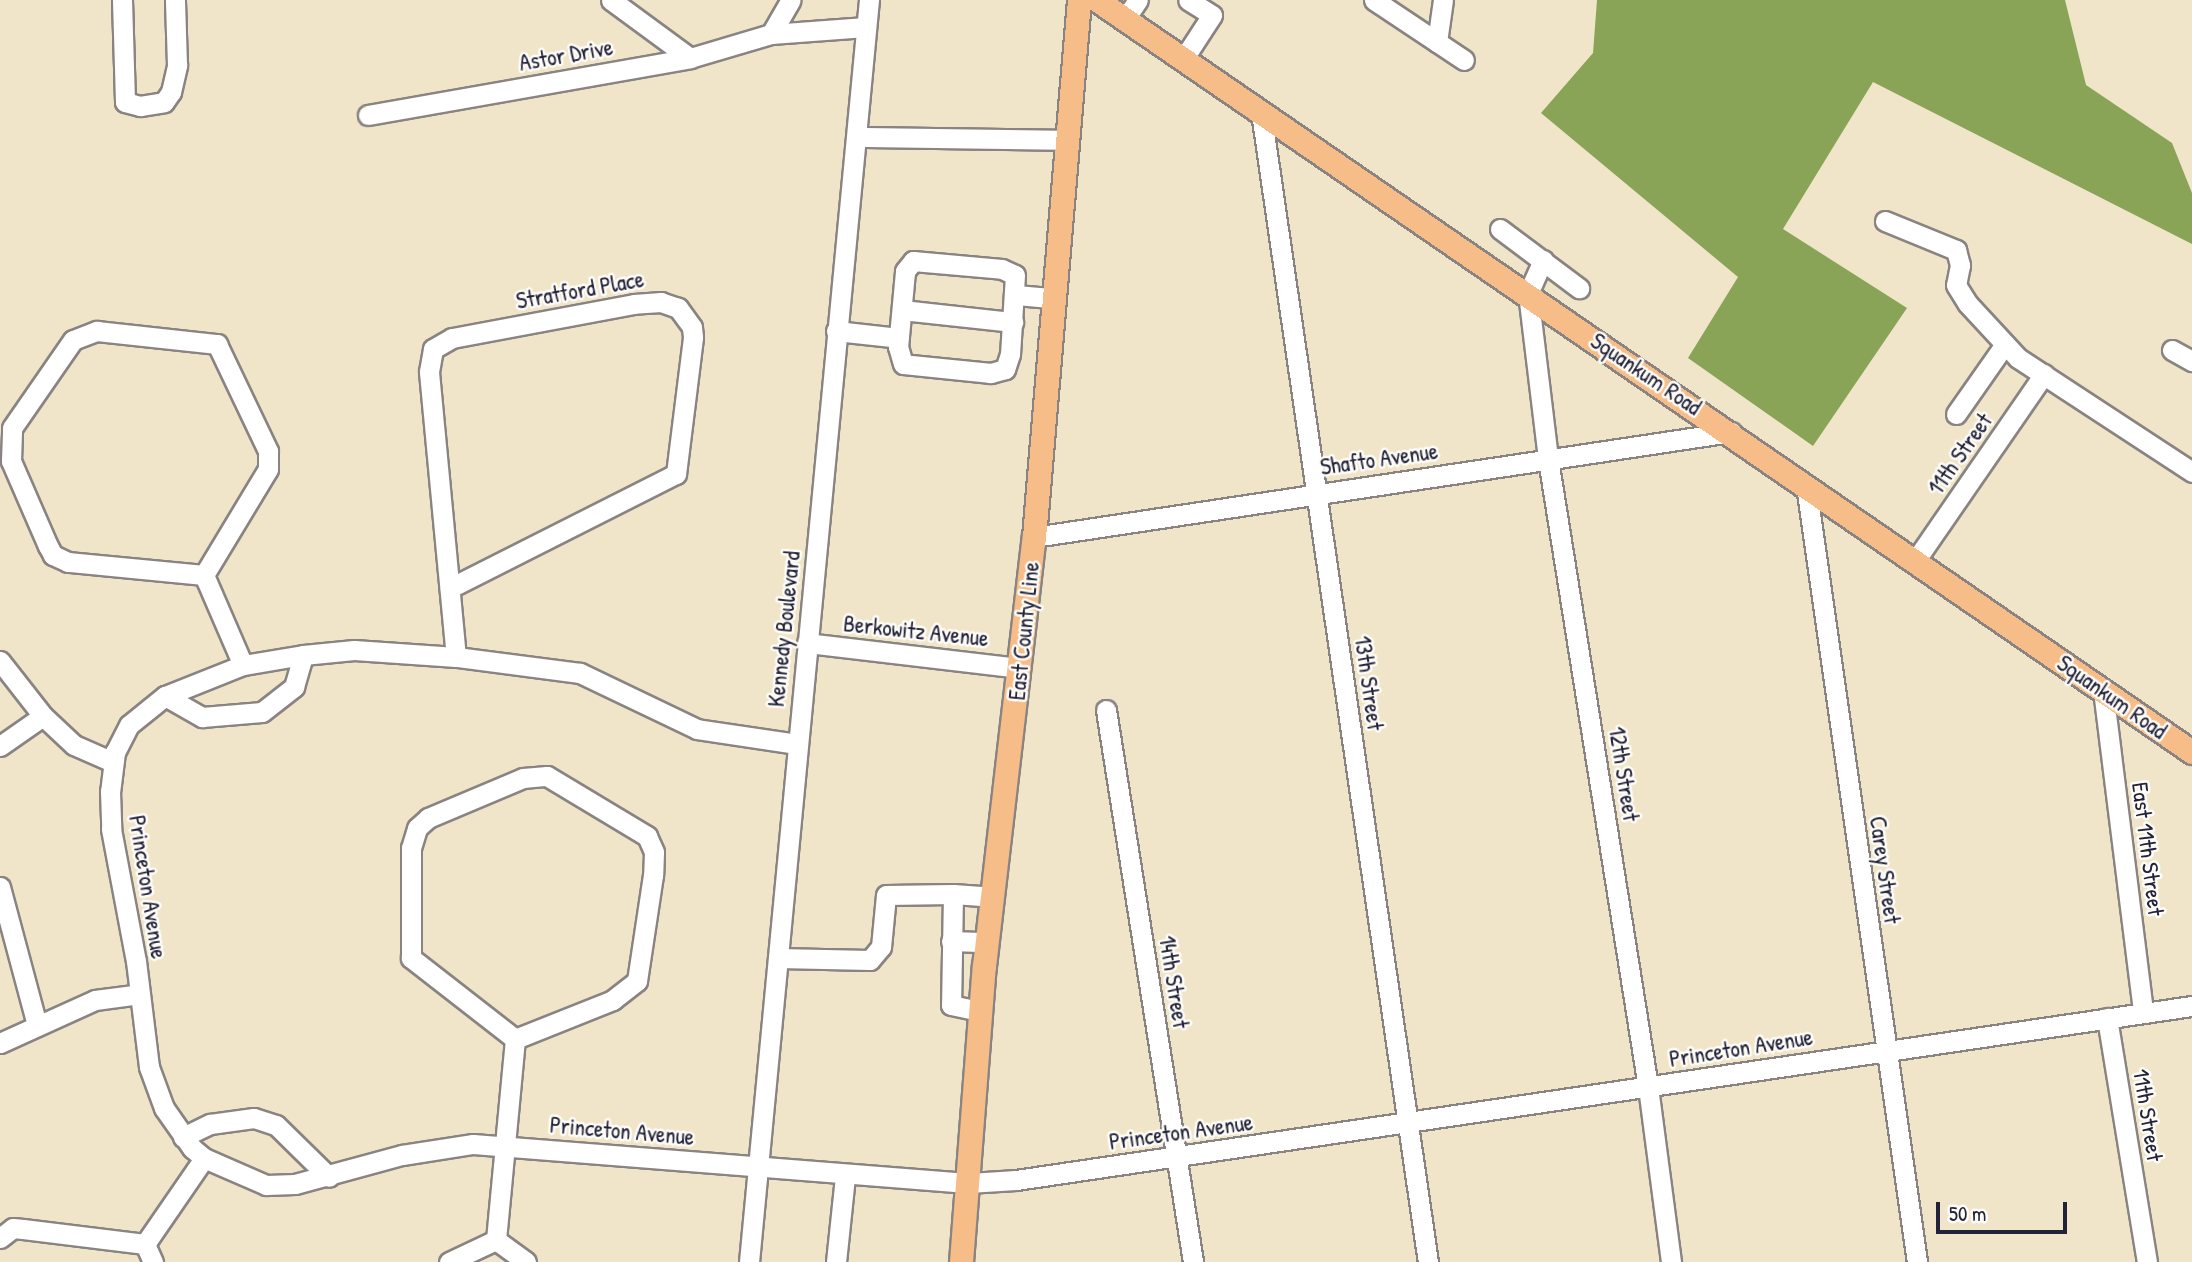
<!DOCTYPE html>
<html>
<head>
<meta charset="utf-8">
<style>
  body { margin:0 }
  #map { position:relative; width:2192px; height:1262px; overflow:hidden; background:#f0e5c9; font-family:"Patrick Hand",sans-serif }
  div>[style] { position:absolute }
  .forest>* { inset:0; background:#89a456 }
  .roads { filter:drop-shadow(2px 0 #898482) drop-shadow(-2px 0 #898482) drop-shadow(0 2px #898482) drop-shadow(0 -2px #898482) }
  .minor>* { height:19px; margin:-9.5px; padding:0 9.5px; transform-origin:9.5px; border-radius:9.5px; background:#fff }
  .major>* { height:23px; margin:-11.5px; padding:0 11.5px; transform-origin:11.5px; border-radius:11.5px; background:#f7bd88 }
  span { translate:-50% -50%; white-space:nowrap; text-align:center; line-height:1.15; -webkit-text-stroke:5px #fdfcf7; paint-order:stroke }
  .street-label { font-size:23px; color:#22223b }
  .scale { position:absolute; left:1936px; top:1202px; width:131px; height:32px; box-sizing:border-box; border:4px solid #22223b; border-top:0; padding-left:9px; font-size:21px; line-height:24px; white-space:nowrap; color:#22223b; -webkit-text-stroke:5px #fdfcf7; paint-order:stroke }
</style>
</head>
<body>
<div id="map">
  <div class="forest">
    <div style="clip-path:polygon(1597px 0,2065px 0,2086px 85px,2172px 143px,2192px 193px,2192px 244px,1873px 82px,1783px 229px,1907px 308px,1813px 446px,1688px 358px,1738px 277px,1541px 113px,1593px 53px)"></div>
  </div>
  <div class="roads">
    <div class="minor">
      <div style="left:122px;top:0;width:102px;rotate:88.3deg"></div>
      <div style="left:125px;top:102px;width:16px;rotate:15deg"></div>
      <div style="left:140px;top:106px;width:24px;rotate:-9deg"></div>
      <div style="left:164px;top:102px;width:12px;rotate:-55deg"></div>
      <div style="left:171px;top:92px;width:28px;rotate:-77deg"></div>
      <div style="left:177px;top:65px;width:65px;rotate:-91.8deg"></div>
      <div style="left:611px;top:0;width:98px;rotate:36.3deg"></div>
      <div style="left:1374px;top:0;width:108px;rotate:33.7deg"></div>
      <div style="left:1125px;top:19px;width:23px;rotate:-56deg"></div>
      <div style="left:771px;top:34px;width:39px;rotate:-60deg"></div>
      <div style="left:1437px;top:42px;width:42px;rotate:-81.9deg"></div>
      <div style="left:1184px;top:58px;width:51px;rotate:-56.9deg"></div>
      <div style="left:1212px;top:15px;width:28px;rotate:-148deg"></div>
      <div style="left:1261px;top:112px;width:1162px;rotate:81.74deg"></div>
      <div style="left:368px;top:115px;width:327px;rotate:-10deg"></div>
      <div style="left:690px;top:58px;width:84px;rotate:-16.5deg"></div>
      <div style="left:771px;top:34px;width:95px;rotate:-4.2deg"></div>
      <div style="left:857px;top:137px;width:209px;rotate:0.8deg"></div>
      <div style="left:1885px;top:221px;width:77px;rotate:22.2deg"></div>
      <div style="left:1956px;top:250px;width:16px;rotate:75deg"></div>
      <div style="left:1960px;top:265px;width:20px;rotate:101deg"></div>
      <div style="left:1956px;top:285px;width:22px;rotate:58deg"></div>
      <div style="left:1968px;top:304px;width:74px;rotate:47.2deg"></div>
      <div style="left:2018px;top:358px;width:208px;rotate:33.2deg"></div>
      <div style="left:1500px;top:229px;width:99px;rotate:36.8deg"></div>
      <div style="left:1543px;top:260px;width:36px;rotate:114deg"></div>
      <div style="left:1528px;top:293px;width:167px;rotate:83.1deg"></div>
      <div style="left:1548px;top:459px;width:636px;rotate:80.95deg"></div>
      <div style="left:1648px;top:1087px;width:177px;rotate:82.5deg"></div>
      <div style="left:913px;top:261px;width:89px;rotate:5.1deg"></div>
      <div style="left:1002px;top:269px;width:14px;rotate:25deg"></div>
      <div style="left:1015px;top:275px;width:79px;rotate:93.6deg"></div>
      <div style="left:1010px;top:354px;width:16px;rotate:108deg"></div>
      <div style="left:1005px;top:369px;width:15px;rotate:164deg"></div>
      <div style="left:991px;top:373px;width:88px;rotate:-174.2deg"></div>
      <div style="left:903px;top:364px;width:18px;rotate:-106deg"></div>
      <div style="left:898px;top:347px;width:76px;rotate:-84.7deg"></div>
      <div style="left:905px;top:271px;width:13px;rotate:-51deg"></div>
      <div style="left:1016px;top:295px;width:37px;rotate:5deg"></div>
      <div style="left:902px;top:310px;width:112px;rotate:6.2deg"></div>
      <div style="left:97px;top:331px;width:121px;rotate:6.2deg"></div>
      <div style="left:217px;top:344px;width:119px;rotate:64.5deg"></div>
      <div style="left:268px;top:451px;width:18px;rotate:90deg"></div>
      <div style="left:268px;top:469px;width:124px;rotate:121.1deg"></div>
      <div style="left:204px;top:575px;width:137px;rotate:-174.5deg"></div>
      <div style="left:68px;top:562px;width:17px;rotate:-155deg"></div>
      <div style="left:53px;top:555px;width:10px;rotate:-119deg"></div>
      <div style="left:48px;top:546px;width:93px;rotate:-113.5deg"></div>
      <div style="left:11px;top:461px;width:33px;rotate:-88deg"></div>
      <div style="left:12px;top:428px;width:107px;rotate:-55.3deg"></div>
      <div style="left:73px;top:340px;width:26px;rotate:-21deg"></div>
      <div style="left:836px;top:331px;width:63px;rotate:6.3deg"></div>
      <div style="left:2172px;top:350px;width:23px;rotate:29deg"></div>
      <div style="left:1956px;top:414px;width:85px;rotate:-55deg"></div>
      <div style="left:1806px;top:485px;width:785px;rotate:81.87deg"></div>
      <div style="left:1034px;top:537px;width:705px;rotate:-8.57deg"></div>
      <div style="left:1915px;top:561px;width:227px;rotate:-55.4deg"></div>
      <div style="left:204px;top:575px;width:98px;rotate:66.6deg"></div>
      <div style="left:450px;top:588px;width:253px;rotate:-26.8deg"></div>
      <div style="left:676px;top:474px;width:138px;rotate:-82.9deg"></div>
      <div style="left:693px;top:337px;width:10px;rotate:-96deg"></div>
      <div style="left:692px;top:327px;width:24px;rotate:-126deg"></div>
      <div style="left:678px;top:308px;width:18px;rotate:-161deg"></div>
      <div style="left:661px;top:302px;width:27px;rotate:176deg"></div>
      <div style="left:634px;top:304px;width:185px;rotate:169.4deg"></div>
      <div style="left:452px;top:338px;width:22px;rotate:150deg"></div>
      <div style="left:433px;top:349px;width:23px;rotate:100deg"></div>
      <div style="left:429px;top:372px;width:286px;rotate:84.6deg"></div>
      <div style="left:807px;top:643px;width:214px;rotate:6.7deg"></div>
      <div style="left:0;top:661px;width:70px;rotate:52deg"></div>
      <div style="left:43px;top:716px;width:42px;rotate:43.1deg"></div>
      <div style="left:74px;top:745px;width:43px;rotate:23.6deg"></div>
      <div style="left:2103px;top:690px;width:325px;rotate:82.9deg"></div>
      <div style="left:165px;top:696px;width:43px;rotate:29.6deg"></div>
      <div style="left:202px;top:717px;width:60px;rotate:-4.8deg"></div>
      <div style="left:262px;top:712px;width:41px;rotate:-38deg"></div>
      <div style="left:294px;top:687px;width:33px;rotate:-74deg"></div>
      <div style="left:1106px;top:710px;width:559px;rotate:81.04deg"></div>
      <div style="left:797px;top:744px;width:101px;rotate:-171.5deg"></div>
      <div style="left:697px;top:729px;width:130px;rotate:-154.4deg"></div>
      <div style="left:580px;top:673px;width:125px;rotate:-172.6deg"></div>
      <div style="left:456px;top:657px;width:102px;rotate:-176.1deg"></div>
      <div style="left:354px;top:650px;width:51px;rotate:174.4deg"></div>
      <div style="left:303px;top:655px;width:61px;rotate:170.5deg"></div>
      <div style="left:243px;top:665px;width:84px;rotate:158.3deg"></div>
      <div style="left:165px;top:696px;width:46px;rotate:141.1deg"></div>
      <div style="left:129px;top:725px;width:30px;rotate:117deg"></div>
      <div style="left:115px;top:752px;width:39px;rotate:97deg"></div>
      <div style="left:110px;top:791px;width:38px;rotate:88deg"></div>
      <div style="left:111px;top:829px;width:134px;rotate:79.3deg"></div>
      <div style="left:136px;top:961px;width:107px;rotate:83deg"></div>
      <div style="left:149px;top:1067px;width:44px;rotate:69.9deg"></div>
      <div style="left:164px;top:1108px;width:49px;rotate:55deg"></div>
      <div style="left:192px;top:1148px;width:16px;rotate:40deg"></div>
      <div style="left:204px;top:1158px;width:68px;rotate:23.5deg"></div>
      <div style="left:266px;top:1185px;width:29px;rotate:-2deg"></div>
      <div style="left:295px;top:1184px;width:111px;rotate:-15.2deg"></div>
      <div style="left:402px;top:1155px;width:72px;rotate:-8.8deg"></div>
      <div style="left:473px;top:1144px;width:496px;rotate:4.5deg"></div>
      <div style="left:967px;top:1183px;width:49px;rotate:-3.5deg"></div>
      <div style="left:1016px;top:1180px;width:1189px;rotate:-8.42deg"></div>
      <div style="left:0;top:746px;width:52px;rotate:-34.9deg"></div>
      <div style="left:547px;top:776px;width:117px;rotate:31deg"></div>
      <div style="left:647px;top:836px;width:17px;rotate:66deg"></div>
      <div style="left:654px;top:852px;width:23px;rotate:92deg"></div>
      <div style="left:653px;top:875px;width:107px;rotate:98.6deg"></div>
      <div style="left:637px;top:981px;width:31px;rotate:142deg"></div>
      <div style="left:613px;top:1000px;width:105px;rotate:158.3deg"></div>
      <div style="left:515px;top:1039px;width:132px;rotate:-142.1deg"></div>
      <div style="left:411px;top:958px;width:110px;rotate:-90deg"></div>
      <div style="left:411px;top:848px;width:21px;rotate:-73deg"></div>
      <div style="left:417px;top:828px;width:15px;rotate:-42deg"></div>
      <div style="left:428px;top:818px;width:103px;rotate:-22.8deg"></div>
      <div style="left:523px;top:778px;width:24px;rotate:-5deg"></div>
      <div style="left:0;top:887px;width:143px;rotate:75deg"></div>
      <div style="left:953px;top:894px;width:39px;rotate:4deg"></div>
      <div style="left:951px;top:941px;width:36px;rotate:2deg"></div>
      <div style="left:778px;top:958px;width:92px;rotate:1.2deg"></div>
      <div style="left:870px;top:960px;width:17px;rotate:-50deg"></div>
      <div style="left:881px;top:947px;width:52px;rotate:-84.5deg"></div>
      <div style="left:886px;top:895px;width:67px;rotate:-0.9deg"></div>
      <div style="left:953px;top:894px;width:111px;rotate:91deg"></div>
      <div style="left:951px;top:1005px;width:30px;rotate:12deg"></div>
      <div style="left:2107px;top:1018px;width:247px;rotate:80.7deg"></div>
      <div style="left:0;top:1043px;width:104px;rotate:-24.4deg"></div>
      <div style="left:95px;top:1000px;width:45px;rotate:-7.6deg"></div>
      <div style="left:183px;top:1137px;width:30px;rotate:-26deg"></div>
      <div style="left:210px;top:1124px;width:44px;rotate:-7.8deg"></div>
      <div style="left:254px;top:1118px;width:23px;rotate:18deg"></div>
      <div style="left:276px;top:1125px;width:74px;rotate:44.5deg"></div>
      <div style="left:0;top:1238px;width:16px;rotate:-38deg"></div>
      <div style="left:13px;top:1228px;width:10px;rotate:6deg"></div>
      <div style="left:23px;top:1229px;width:123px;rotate:7deg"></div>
      <div style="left:145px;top:1244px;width:20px;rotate:66deg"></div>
      <div style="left:496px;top:1240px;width:202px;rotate:-84.6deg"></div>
      <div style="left:145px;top:1244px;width:104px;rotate:-55.5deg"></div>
      <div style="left:449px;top:1262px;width:52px;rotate:-25.1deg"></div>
      <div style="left:496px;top:1240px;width:37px;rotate:36deg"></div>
      <div style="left:749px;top:1262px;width:1268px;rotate:-84.57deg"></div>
      <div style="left:836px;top:1262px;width:86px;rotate:-84deg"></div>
    </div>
    <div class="major">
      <div style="left:1097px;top:0;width:1328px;rotate:34.48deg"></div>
      <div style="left:961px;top:1262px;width:297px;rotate:-85.6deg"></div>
      <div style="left:984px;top:966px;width:432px;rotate:-83.4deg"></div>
      <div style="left:1034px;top:537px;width:539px;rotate:-85.21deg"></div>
    </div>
  </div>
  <div class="street-label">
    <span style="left:566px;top:55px;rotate:-10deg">Astor Drive</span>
    <span style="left:580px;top:290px;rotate:-10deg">Stratford Place</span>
    <span style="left:1646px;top:374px;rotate:34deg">Squankum Road</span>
    <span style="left:1960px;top:454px;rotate:-55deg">11th Street</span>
    <span style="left:1379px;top:459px;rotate:-8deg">Shafto Avenue</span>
    <span style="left:784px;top:629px;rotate:-84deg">Kennedy Boulevard</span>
    <span style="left:916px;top:631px;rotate:6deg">Berkowitz Avenue</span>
    <span style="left:1024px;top:631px;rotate:-84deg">East County Line</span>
    <span style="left:1369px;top:683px;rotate:82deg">13th Street</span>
    <span style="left:2112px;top:697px;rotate:35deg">Squankum Road</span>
    <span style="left:1624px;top:774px;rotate:81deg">12th Street</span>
    <span style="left:2148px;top:849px;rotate:83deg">East 11th Street</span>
    <span style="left:1885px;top:870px;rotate:82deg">Carey Street</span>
    <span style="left:148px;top:887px;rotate:81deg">Princeton Avenue</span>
    <span style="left:1174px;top:982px;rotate:81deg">14th Street</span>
    <span style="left:1741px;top:1048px;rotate:-9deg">Princeton Avenue</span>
    <span style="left:2148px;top:1115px;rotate:81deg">11th Street</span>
    <span style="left:622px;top:1131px;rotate:5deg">Princeton Avenue</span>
    <span style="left:1181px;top:1132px;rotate:-8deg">Princeton Avenue</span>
  </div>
  <div class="scale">50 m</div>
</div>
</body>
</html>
